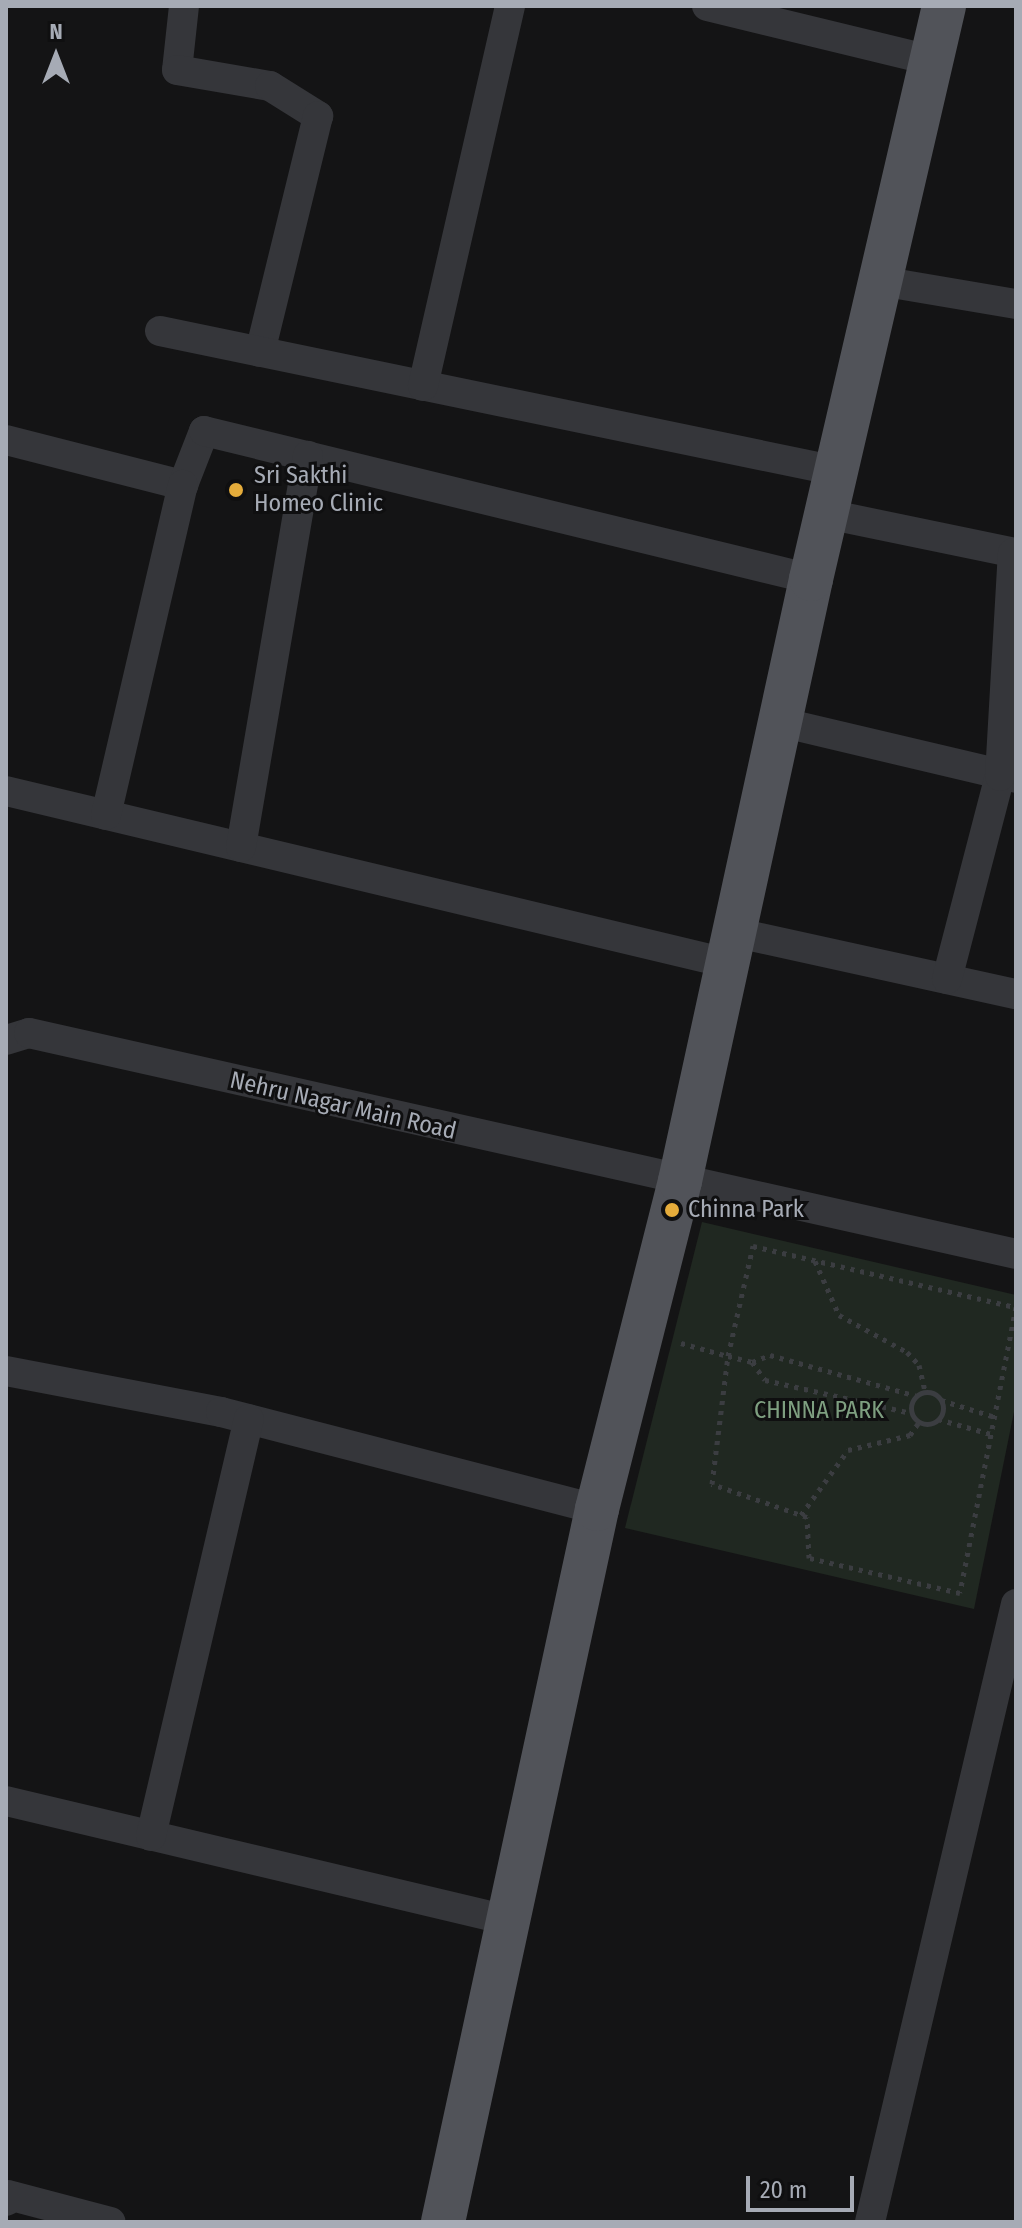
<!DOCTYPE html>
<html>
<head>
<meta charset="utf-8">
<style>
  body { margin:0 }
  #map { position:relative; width:1022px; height:2228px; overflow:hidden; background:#141415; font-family:"Fira Sans Condensed",sans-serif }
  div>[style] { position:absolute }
  .green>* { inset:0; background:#202821 }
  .path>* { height:5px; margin-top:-2.5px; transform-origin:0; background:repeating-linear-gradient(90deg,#3b3d41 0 4px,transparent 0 10px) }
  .path>.ring { margin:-2.5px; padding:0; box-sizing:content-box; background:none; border:5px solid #3b3d41; border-radius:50% }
  .minor>* { height:30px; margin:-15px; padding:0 15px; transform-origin:15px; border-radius:15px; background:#35363a }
  .primary>* { height:44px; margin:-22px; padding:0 22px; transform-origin:22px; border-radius:22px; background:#515359 }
  .dots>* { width:22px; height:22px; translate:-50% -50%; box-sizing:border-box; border:4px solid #0f0f10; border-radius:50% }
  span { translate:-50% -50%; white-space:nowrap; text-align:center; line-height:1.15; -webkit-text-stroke:6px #0f0f10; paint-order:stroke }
  .poi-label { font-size:24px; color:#a6abb5 }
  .left { translate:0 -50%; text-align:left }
  .street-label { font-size:24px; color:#a6abb5 }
  .park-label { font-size:24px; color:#7e9f80 }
  .frame { position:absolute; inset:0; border:8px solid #a6abb5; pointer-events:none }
  .north { position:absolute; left:16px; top:16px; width:80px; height:80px; -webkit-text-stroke:6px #0f0f10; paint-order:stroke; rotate:0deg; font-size:22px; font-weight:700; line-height:32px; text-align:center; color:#a6abb5 }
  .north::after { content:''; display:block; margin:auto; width:28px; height:36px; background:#a6abb5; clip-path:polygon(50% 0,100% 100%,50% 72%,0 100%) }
  .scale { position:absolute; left:746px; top:2176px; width:108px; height:36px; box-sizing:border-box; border:4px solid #a6abb5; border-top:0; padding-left:10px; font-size:24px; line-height:28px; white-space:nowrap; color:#a6abb5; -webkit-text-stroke:6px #0f0f10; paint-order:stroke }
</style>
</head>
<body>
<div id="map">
  <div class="green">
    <div style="clip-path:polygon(702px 1222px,1016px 1295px,1016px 1402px,974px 1609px,625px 1528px)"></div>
  </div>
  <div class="path">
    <div style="left:815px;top:1261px;width:59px;rotate:66deg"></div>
    <div style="left:839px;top:1315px;width:77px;rotate:28.6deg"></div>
    <div style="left:907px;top:1352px;width:18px;rotate:47deg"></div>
    <div style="left:919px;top:1365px;width:28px;rotate:77deg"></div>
    <div style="left:681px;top:1343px;width:49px;rotate:15.5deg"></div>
    <div style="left:728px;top:1356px;width:113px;rotate:-77.2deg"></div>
    <div style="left:753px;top:1246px;width:270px;rotate:13.1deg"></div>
    <div style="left:1016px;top:1307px;width:291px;rotate:101.1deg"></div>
    <div style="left:960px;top:1593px;width:155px;rotate:-166.9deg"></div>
    <div style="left:809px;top:1558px;width:41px;rotate:-92.8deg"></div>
    <div style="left:807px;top:1517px;width:101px;rotate:-160.8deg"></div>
    <div style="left:712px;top:1484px;width:129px;rotate:-82.9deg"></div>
    <div style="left:728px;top:1356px;width:25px;rotate:14deg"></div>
    <div style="left:752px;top:1362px;width:19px;rotate:-21deg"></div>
    <div style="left:770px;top:1355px;width:153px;rotate:15.6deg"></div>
    <div style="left:752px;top:1362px;width:22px;rotate:54deg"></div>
    <div style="left:765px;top:1380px;width:151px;rotate:12.7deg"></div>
    <div class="ring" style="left:911px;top:1392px;width:27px;height:27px"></div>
    <div style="left:941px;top:1400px;width:57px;rotate:17.5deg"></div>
    <div style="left:938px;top:1419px;width:55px;rotate:15.8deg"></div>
    <div style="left:801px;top:1515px;width:80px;rotate:-54.1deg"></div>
    <div style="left:848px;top:1450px;width:64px;rotate:-13.6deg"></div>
    <div style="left:910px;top:1435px;width:16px;rotate:-55deg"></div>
  </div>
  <div class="minor">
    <div style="left:184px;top:6px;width:64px;rotate:96.2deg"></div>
    <div style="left:177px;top:70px;width:94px;rotate:9.8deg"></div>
    <div style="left:270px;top:86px;width:57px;rotate:32deg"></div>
    <div style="left:318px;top:116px;width:243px;rotate:103.8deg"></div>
    <div style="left:707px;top:6px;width:230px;rotate:13.6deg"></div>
    <div style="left:880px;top:281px;width:138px;rotate:9.6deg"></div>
    <div style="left:160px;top:331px;width:691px;rotate:11.68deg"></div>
    <div style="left:423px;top:386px;width:390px;rotate:-77.1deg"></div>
    <div style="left:6px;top:440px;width:183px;rotate:14.3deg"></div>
    <div style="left:183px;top:485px;width:58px;rotate:-68.7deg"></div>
    <div style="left:204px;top:431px;width:625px;rotate:13.7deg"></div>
    <div style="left:827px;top:514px;width:193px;rotate:11.7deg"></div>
    <div style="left:780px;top:722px;width:243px;rotate:13.3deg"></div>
    <div style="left:6px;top:791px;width:741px;rotate:13.42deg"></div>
    <div style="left:106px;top:815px;width:339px;rotate:-76.9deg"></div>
    <div style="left:241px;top:847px;width:397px;rotate:-80.3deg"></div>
    <div style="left:733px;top:932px;width:290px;rotate:12.4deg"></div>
    <div style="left:947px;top:979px;width:210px;rotate:-75.4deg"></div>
    <div style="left:1000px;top:776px;width:223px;rotate:-86.7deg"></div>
    <div style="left:6px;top:1040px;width:24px;rotate:-17deg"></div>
    <div style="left:29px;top:1033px;width:1011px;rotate:12.62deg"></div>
    <div style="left:6px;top:1371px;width:219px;rotate:10.8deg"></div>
    <div style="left:221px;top:1412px;width:388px;rotate:14.5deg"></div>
    <div style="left:6px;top:1801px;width:515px;rotate:13.36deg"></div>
    <div style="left:151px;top:1836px;width:428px;rotate:-76.8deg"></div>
    <div style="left:6px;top:2201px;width:6px;rotate:-72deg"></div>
    <div style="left:8px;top:2195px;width:106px;rotate:14.7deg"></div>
    <div style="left:870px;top:2222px;width:635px;rotate:-76.71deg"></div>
  </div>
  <div class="primary">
    <div style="left:443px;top:2222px;width:729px;rotate:-77.81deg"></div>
    <div style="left:597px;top:1509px;width:338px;rotate:-75.8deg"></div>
    <div style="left:680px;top:1181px;width:616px;rotate:-77.72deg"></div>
    <div style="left:811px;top:579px;width:588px;rotate:-76.93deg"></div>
  </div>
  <div class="dots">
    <div style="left:236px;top:490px;background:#e5ac3b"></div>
    <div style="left:672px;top:1210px;background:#e5ac3b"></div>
  </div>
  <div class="poi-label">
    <span class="left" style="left:254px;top:490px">Sri Sakthi<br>Homeo Clinic</span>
    <span class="left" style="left:688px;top:1210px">Chinna Park</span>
  </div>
  <div class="street-label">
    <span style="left:343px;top:1106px;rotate:13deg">Nehru Nagar Main Road</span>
  </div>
  <div class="park-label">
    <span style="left:819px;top:1411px">CHINNA PARK</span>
  </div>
  <div class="frame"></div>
  <div class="north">N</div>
  <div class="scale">20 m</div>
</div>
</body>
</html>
